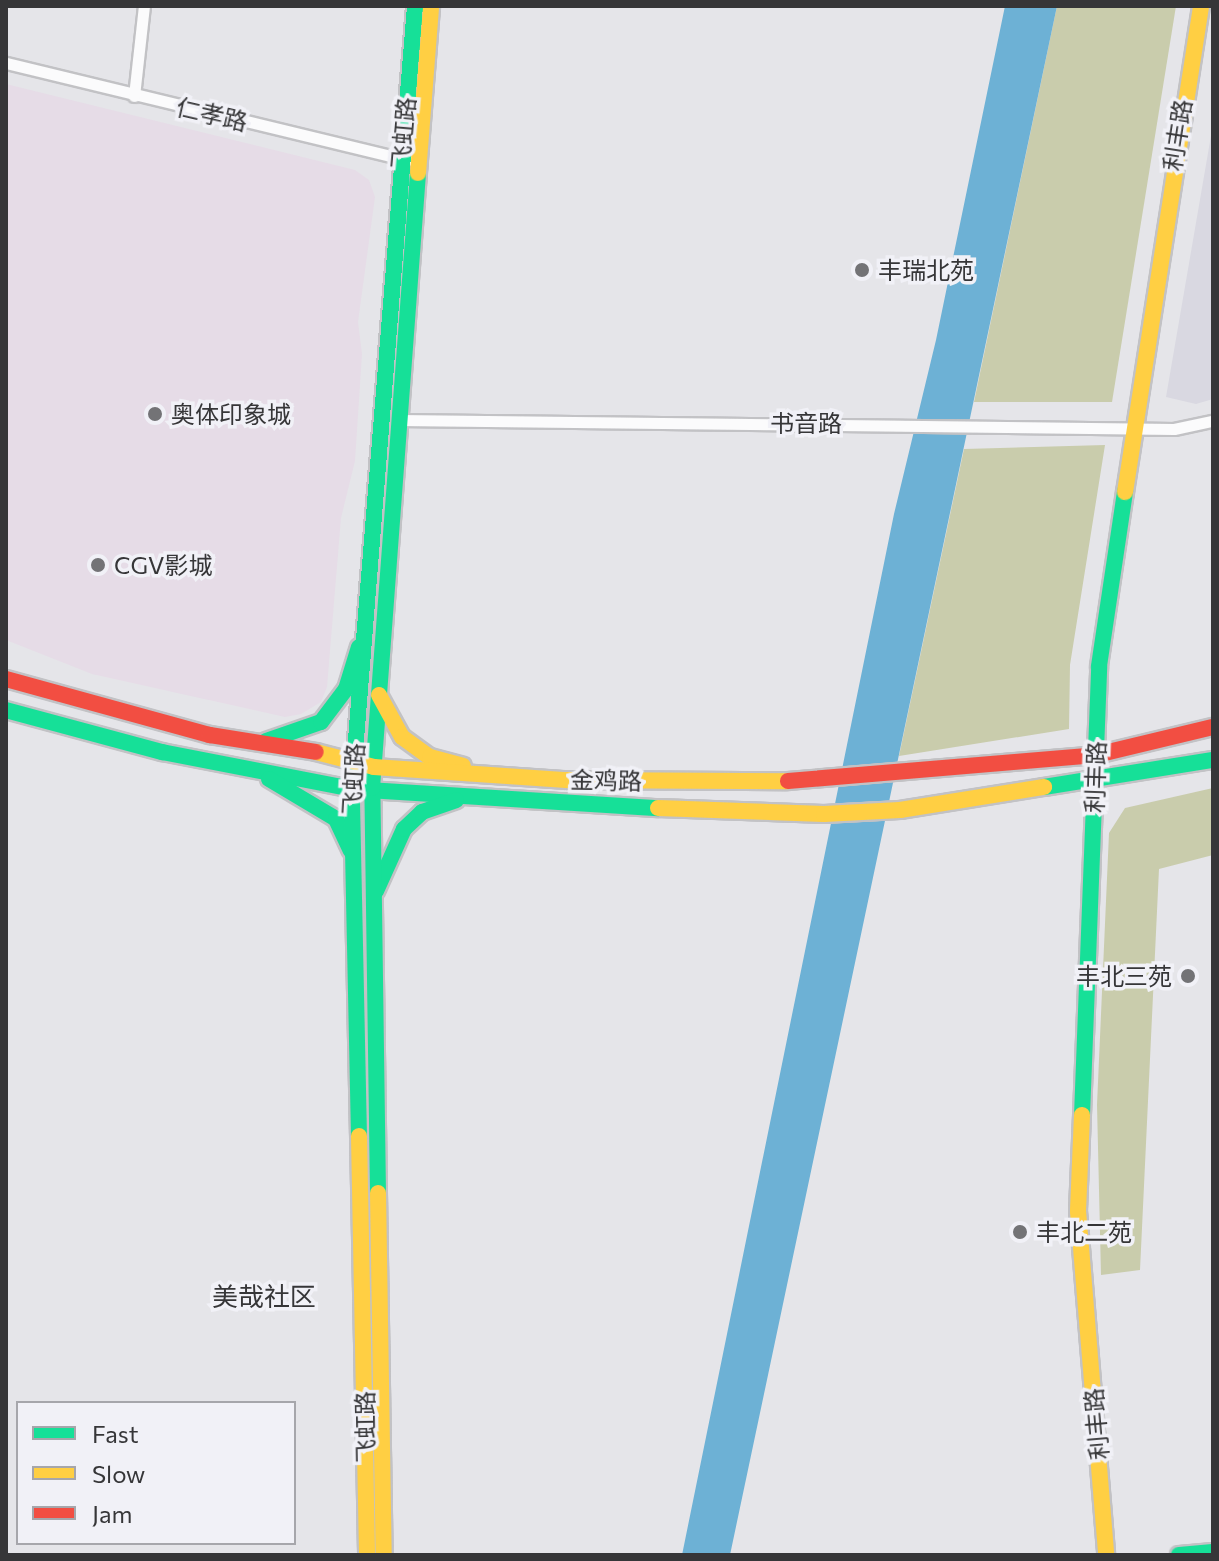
<!DOCTYPE html>
<html>
<head>
<meta charset="utf-8">
<style>
  body { margin:0 }
  #map { position:relative; width:1219px; height:1561px; overflow:hidden; background:#e5e5e9; font-family:Commissioner,"Noto Sans SC",sans-serif }
  div>[style] { position:absolute }
  .commercial>* { inset:0; background:#e6dce7 }
  .built>* { inset:0; background:#d9d8e1 }
  .green>* { inset:0; background:#c9ccac }
  .water>* { inset:0; background:#6db1d5 }
  .roads { filter:drop-shadow(2px 0 #c2c2c5) drop-shadow(-2px 0 #c2c2c5) drop-shadow(0 2px #c2c2c5) drop-shadow(0 -2px #c2c2c5) }
  .street>* { height:11px; margin:-5.5px; padding:0 5.5px; transform-origin:5.5px; border-radius:5.5px; background:#fbfbfc }
  .fast>* { height:16px; margin:-8px; padding:0 8px; transform-origin:8px; border-radius:8px; background:#16e098 }
  .slow>* { height:16px; margin:-8px; padding:0 8px; transform-origin:8px; border-radius:8px; background:#ffcf43 }
  .jam>* { height:16px; margin:-8px; padding:0 8px; transform-origin:8px; border-radius:8px; background:#f24e42 }
  .dots>* { width:22px; height:22px; translate:-50% -50%; box-sizing:border-box; border:4px solid #f1f1f7; border-radius:50% }
  span { translate:-50% -50%; white-space:nowrap; text-align:center; line-height:1.15; -webkit-text-stroke:7px #f1f1f7; paint-order:stroke }
  .street-label { font-size:24px; color:#363638 }
  .poi-label { font-size:24px; color:#363638 }
  .left { translate:0 -50%; text-align:left }
  .right { translate:-100% -50%; text-align:right }
  .neighbourhood-label { font-size:26px; color:#363638 }
  .frame { position:absolute; inset:0; border:8px solid #363638; pointer-events:none }
  .legend { position:absolute; left:16px; top:1401px; width:280px; height:144px; box-sizing:border-box; background:#f1f1f7; border:2px solid #a6a6ab; margin:0; padding:10px 14px; list-style:none; font-size:24px; color:#363638 }
  .legend li { display:flex; align-items:center; gap:16px; height:40px }
  .legend b { width:40px; border:2px solid #a6a6ab }
</style>
</head>
<body>
<div id="map">
  <div class="commercial">
    <div style="clip-path:polygon(6px 84px,355px 170px,369px 180px,375px 197px,358px 322px,362px 354px,355px 461px,341px 518px,327px 687px,321px 702px,301px 714px,285px 717px,92px 674px,6px 640px)"></div>
  </div>
  <div class="built">
    <div style="clip-path:polygon(1213px 124px,1213px 399px,1196px 404px,1166px 397px)"></div>
  </div>
  <div class="green">
    <div style="clip-path:polygon(1057px 6px,1176px 6px,1112px 402px,974px 402px)"></div>
    <div style="clip-path:polygon(1105px 445px,1070px 665px,1069px 729px,899px 756px,964px 449px)"></div>
    <div style="clip-path:polygon(1213px 788px,1213px 855px,1159px 869px,1140px 1270px,1101px 1275px,1097px 1105px,1109px 833px,1125px 808px)"></div>
  </div>
  <div class="water">
    <div style="clip-path:polygon(1005px 6px,1057px 6px,730px 1555px,682px 1555px,894px 514px,936px 340px)"></div>
  </div>
  <div class="roads">
    <div class="street">
      <div style="left:6px;top:63px;width:413px;rotate:13.6deg"></div>
      <div style="left:134px;top:96px;width:91px;rotate:-83.7deg"></div>
      <div style="left:398px;top:420px;width:776px;rotate:0.66deg"></div>
      <div style="left:1174px;top:429px;width:40px;rotate:-12deg"></div>
    </div>
    <div class="fast">
      <div style="left:6px;top:710px;width:162px;rotate:15.1deg"></div>
      <div style="left:162px;top:752px;width:194px;rotate:11deg"></div>
      <div style="left:352px;top:789px;width:307px;rotate:3.6deg"></div>
      <div style="left:266px;top:741px;width:58px;rotate:-19.1deg"></div>
      <div style="left:321px;top:722px;width:41px;rotate:-52.9deg"></div>
      <div style="left:346px;top:689px;width:44px;rotate:-72.8deg"></div>
      <div style="left:269px;top:779px;width:78px;rotate:30.8deg"></div>
      <div style="left:336px;top:819px;width:35px;rotate:65deg"></div>
      <div style="left:1044px;top:787px;width:171px;rotate:-9.1deg"></div>
      <div style="left:376px;top:891px;width:68px;rotate:-65.7deg"></div>
      <div style="left:404px;top:829px;width:25px;rotate:-43deg"></div>
      <div style="left:422px;top:812px;width:36px;rotate:-19deg"></div>
      <div style="left:1082px;top:1115px;width:449px;rotate:-87.8deg"></div>
      <div style="left:1099px;top:666px;width:176px;rotate:-81.5deg"></div>
      <div style="left:359px;top:1136px;width:347px;rotate:-91.2deg"></div>
      <div style="left:352px;top:789px;width:786px;rotate:-85.4deg"></div>
      <div style="left:378px;top:1193px;width:405px;rotate:-90.8deg"></div>
      <div style="left:372px;top:788px;width:617px;rotate:-85.72deg"></div>
      <div style="left:1179px;top:1555px;width:34px;rotate:-5deg"></div>
    </div>
    <div class="slow">
      <div style="left:418px;top:173px;width:168px;rotate:-85.5deg"></div>
      <div style="left:1125px;top:492px;width:492px;rotate:-81.1deg"></div>
      <div style="left:379px;top:695px;width:48px;rotate:61.3deg"></div>
      <div style="left:402px;top:737px;width:34px;rotate:36deg"></div>
      <div style="left:430px;top:757px;width:34px;rotate:15deg"></div>
      <div style="left:316px;top:752px;width:60px;rotate:14.5deg"></div>
      <div style="left:374px;top:767px;width:193px;rotate:3.9deg"></div>
      <div style="left:567px;top:780px;width:221px;rotate:0.3deg"></div>
      <div style="left:658px;top:808px;width:166px;rotate:2.1deg"></div>
      <div style="left:824px;top:814px;width:76px;rotate:-3deg"></div>
      <div style="left:900px;top:810px;width:146px;rotate:-9.1deg"></div>
      <div style="left:1082px;top:1115px;width:96px;rotate:92.4deg"></div>
      <div style="left:1078px;top:1211px;width:345px;rotate:85.3deg"></div>
      <div style="left:359px;top:1136px;width:419px;rotate:88.9deg"></div>
      <div style="left:378px;top:1193px;width:362px;rotate:89.1deg"></div>
    </div>
    <div class="jam">
      <div style="left:6px;top:679px;width:212px;rotate:15.4deg"></div>
      <div style="left:210px;top:735px;width:107px;rotate:9.1deg"></div>
      <div style="left:788px;top:781px;width:309px;rotate:-4.8deg"></div>
      <div style="left:1096px;top:755px;width:120px;rotate:-13.5deg"></div>
    </div>
  </div>
  <div class="dots">
    <div style="left:862px;top:270px;background:#737376"></div>
    <div style="left:155px;top:414px;background:#737376"></div>
    <div style="left:98px;top:565px;background:#737376"></div>
    <div style="left:1188px;top:976px;background:#737376"></div>
    <div style="left:1020px;top:1232px;background:#737376"></div>
  </div>
  <div class="street-label">
    <span style="left:212px;top:114px;rotate:13deg">仁孝路</span>
    <span style="left:403px;top:133px;rotate:-85deg">飞虹路</span>
    <span style="left:1177px;top:135px;rotate:-81deg">利丰路</span>
    <span style="left:806px;top:423px">书音路</span>
    <span style="left:1095px;top:777px;rotate:-88deg">利丰路</span>
    <span style="left:353px;top:779px;rotate:-87deg">飞虹路</span>
    <span style="left:606px;top:780px;rotate:1deg">金鸡路</span>
    <span style="left:1096px;top:1424px;rotate:-95deg">利丰路</span>
    <span style="left:365px;top:1427px;rotate:-91deg">飞虹路</span>
  </div>
  <div class="poi-label">
    <span class="left" style="left:878px;top:270px">丰瑞北苑</span>
    <span class="left" style="left:171px;top:414px">奥体印象城</span>
    <span class="left" style="left:114px;top:565px">CGV影城</span>
    <span class="right" style="left:1172px;top:976px">丰北三苑</span>
    <span class="left" style="left:1036px;top:1232px">丰北二苑</span>
  </div>
  <div class="neighbourhood-label">
    <span style="left:264px;top:1296px">美哉社区</span>
  </div>
  <div class="frame"></div>
  <ul class="legend">
  <li><b style="height:10px;background:#16e098"></b>Fast</li>
  <li><b style="height:10px;background:#ffcf43"></b>Slow</li>
  <li><b style="height:10px;background:#f24e42"></b>Jam</li>
  </ul>
</div>
</body>
</html>
